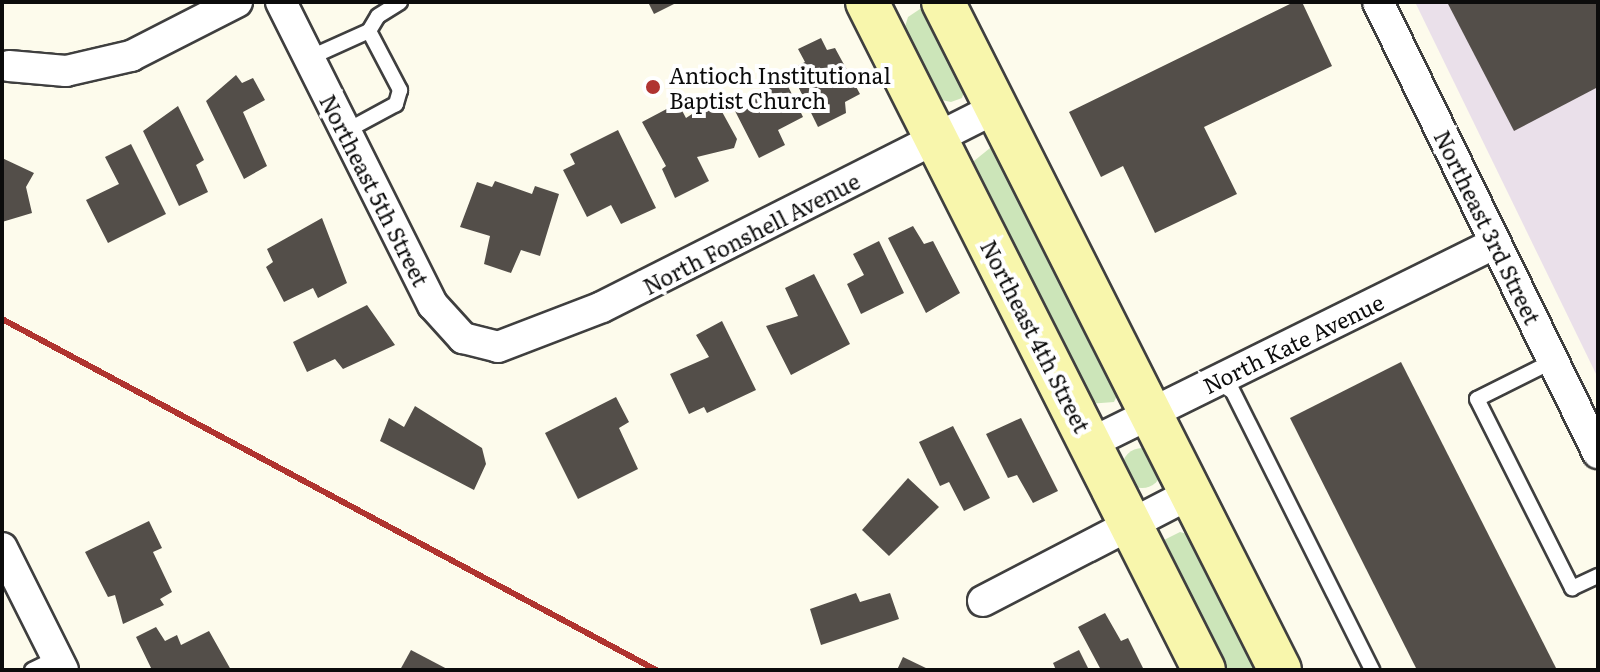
<!DOCTYPE html>
<html>
<head>
<meta charset="utf-8">
<style>
  body { margin:0 }
  #map { position:relative; width:1600px; height:672px; overflow:hidden; background:#fdfbec; font-family:Literata,serif }
  div>[style] { position:absolute }
  .industrial>* { inset:0; background:#eae0ea }
  .green>* { inset:0; background:#cce5b9 }
  .round { border-radius:50% }
  .building>* { inset:0; background:#534e49 }
  .roads { filter:drop-shadow(2px 0 #3f3f3f) drop-shadow(-2px 0 #3f3f3f) drop-shadow(0 2px #3f3f3f) drop-shadow(0 -2px #3f3f3f) }
  .lane>* { height:14px; margin:-7px; padding:0 7px; transform-origin:7px; border-radius:7px; background:#fff }
  .street>* { height:30px; margin:-15px; padding:0 15px; transform-origin:15px; border-radius:15px; background:#fff }
  .secondary>* { height:42px; margin:-21px; padding:0 21px; transform-origin:21px; border-radius:21px; background:#f8f6ac }
  .rail>* { height:6px; margin:-3px; padding:0 3px; transform-origin:3px; border-radius:3px; background:#b03430 }
  .dots>* { width:22px; height:22px; translate:-50% -50%; box-sizing:border-box; border:4px solid #fff; border-radius:50% }
  span { translate:-50% -50%; white-space:nowrap; text-align:center; line-height:1.15; -webkit-text-stroke:8px #fff; paint-order:stroke }
  .poi-label { font-size:22px; color:#0c0c0c }
  .left { translate:0 -50%; text-align:left }
  .street-label { font-size:22px; color:#0c0c0c }
  .frame { position:absolute; inset:0; border:4px solid #0c0c0c; pointer-events:none }
</style>
</head>
<body>
<div id="map">
  <div class="industrial">
    <div style="clip-path:polygon(1415px 2px,1598px 2px,1598px 378px)"></div>
  </div>
  <div class="green">
    <div style="clip-path:polygon(923px 7px,933px 13px,967px 82px,962px 98px,951px 102px,937px 99px,903px 33px,908px 17px)"></div>
    <div style="clip-path:polygon(995px 144px,1121px 387px,1114px 402px,1088px 404px,969px 165px)"></div>
    <div class="round" style="left:1122px;top:448px;width:40px;height:40px"></div>
    <div style="clip-path:polygon(1180px 532px,1195px 536px,1263px 670px,1221px 670px,1163px 555px,1164px 540px)"></div>
  </div>
  <div class="building">
    <div style="clip-path:polygon(648px 2px,678px 2px,654px 14px)"></div>
    <div style="clip-path:polygon(1294px 2px,1302px 2px,1332px 66px,1204px 127px,1237px 194px,1155px 233px,1123px 166px,1101px 177px,1069px 112px)"></div>
    <div style="clip-path:polygon(1447px 2px,1598px 2px,1598px 87px,1514px 131px)"></div>
    <div style="clip-path:polygon(821px 38px,827px 50px,835px 48px,860px 94px,845px 102px,846px 113px,818px 127px,790px 70px,805px 62px,798px 49px)"></div>
    <div style="clip-path:polygon(236px 75px,242px 83px,253px 78px,265px 100px,243px 112px,267px 166px,244px 179px,206px 101px)"></div>
    <div style="clip-path:polygon(785px 80px,803px 117px,778px 130px,785px 145px,759px 158px,733px 107px)"></div>
    <div style="clip-path:polygon(715px 99px,737px 139px,734px 148px,697px 157px,709px 181px,675px 198px,662px 169px,666px 166px,642px 122px,678px 103px,686px 118px)"></div>
    <div style="clip-path:polygon(178px 106px,204px 160px,196px 165px,208px 192px,179px 206px,143px 131px)"></div>
    <div style="clip-path:polygon(618px 130px,656px 208px,621px 224px,611px 205px,587px 217px,563px 170px,575px 164px,570px 154px)"></div>
    <div style="clip-path:polygon(131px 144px,166px 214px,108px 243px,86px 200px,119px 184px,105px 157px)"></div>
    <div style="clip-path:polygon(2px 158px,34px 173px,26px 187px,32px 213px,2px 222px)"></div>
    <div style="clip-path:polygon(495px 181px,532px 194px,535px 186px,559px 194px,540px 256px,521px 250px,511px 273px,484px 264px,490px 236px,460px 227px,477px 182px,492px 187px)"></div>
    <div style="clip-path:polygon(322px 218px,347px 283px,318px 298px,313px 288px,284px 302px,266px 267px,273px 262px,267px 249px)"></div>
    <div style="clip-path:polygon(913px 226px,924px 244px,933px 241px,960px 293px,926px 313px,888px 238px)"></div>
    <div style="clip-path:polygon(879px 241px,904px 293px,861px 314px,847px 284px,864px 275px,853px 254px)"></div>
    <div style="clip-path:polygon(814px 274px,850px 344px,791px 375px,766px 326px,798px 316px,785px 288px)"></div>
    <div style="clip-path:polygon(367px 305px,395px 345px,343px 369px,335px 359px,307px 372px,293px 342px)"></div>
    <div style="clip-path:polygon(722px 321px,756px 390px,707px 413px,704px 407px,689px 414px,670px 374px,709px 357px,696px 335px)"></div>
    <div style="clip-path:polygon(1401px 362px,1557px 670px,1417px 670px,1290px 418px)"></div>
    <div style="clip-path:polygon(616px 397px,629px 422px,619px 428px,638px 469px,578px 499px,545px 433px)"></div>
    <div style="clip-path:polygon(415px 406px,482px 448px,486px 464px,474px 490px,380px 441px,389px 418px,404px 427px)"></div>
    <div style="clip-path:polygon(1021px 418px,1058px 491px,1033px 503px,1017px 475px,1008px 478px,986px 434px)"></div>
    <div style="clip-path:polygon(953px 426px,990px 498px,964px 511px,949px 482px,940px 486px,919px 442px)"></div>
    <div style="clip-path:polygon(908px 478px,939px 507px,889px 556px,862px 530px)"></div>
    <div style="clip-path:polygon(149px 521px,162px 548px,153px 552px,172px 592px,160px 599px,164px 605px,123px 624px,115px 595px,108px 597px,85px 552px)"></div>
    <div style="clip-path:polygon(856px 593px,860px 602px,890px 593px,899px 619px,821px 645px,810px 609px)"></div>
    <div style="clip-path:polygon(1105px 613px,1121px 641px,1128px 638px,1144px 670px,1101px 670px,1078px 627px)"></div>
    <div style="clip-path:polygon(156px 627px,165px 641px,177px 635px,181px 645px,209px 631px,231px 670px,152px 670px,136px 637px)"></div>
    <div style="clip-path:polygon(411px 650px,449px 670px,400px 670px)"></div>
    <div style="clip-path:polygon(1079px 650px,1089px 670px,1056px 670px,1053px 663px)"></div>
    <div style="clip-path:polygon(903px 657px,930px 670px,897px 670px)"></div>
  </div>
  <div class="roads">
    <div class="lane">
      <div style="left:369px;top:31px;width:17px;rotate:-59deg"></div>
      <div style="left:378px;top:16px;width:26px;rotate:-32deg"></div>
      <div style="left:309px;top:58px;width:66px;rotate:-24.2deg"></div>
      <div style="left:369px;top:31px;width:67px;rotate:62.3deg"></div>
      <div style="left:400px;top:90px;width:15px;rotate:106deg"></div>
      <div style="left:396px;top:104px;width:57px;rotate:151.6deg"></div>
      <div style="left:1553px;top:361px;width:85px;rotate:153.4deg"></div>
      <div style="left:1477px;top:399px;width:212px;rotate:63.3deg"></div>
      <div style="left:1572px;top:588px;width:29px;rotate:-25deg"></div>
      <div style="left:1225px;top:376px;width:329px;rotate:63.4deg"></div>
      <div style="left:32px;top:670px;width:28px;rotate:-26deg"></div>
    </div>
    <div class="street">
      <div style="left:281px;top:2px;width:339px;rotate:63.4deg"></div>
      <div style="left:433px;top:305px;width:45px;rotate:47.7deg"></div>
      <div style="left:463px;top:338px;width:36px;rotate:14deg"></div>
      <div style="left:498px;top:347px;width:111px;rotate:-21deg"></div>
      <div style="left:602px;top:307px;width:444px;rotate:-26.8deg"></div>
      <div style="left:1378px;top:2px;width:502px;rotate:64deg"></div>
      <div style="left:9px;top:66px;width:57px;rotate:5deg"></div>
      <div style="left:66px;top:71px;width:67px;rotate:-13deg"></div>
      <div style="left:131px;top:56px;width:119px;rotate:-27deg"></div>
      <div style="left:1091px;top:443px;width:451px;rotate:-26.3deg"></div>
      <div style="left:2px;top:548px;width:136px;rotate:63.4deg"></div>
      <div style="left:983px;top:601px;width:234px;rotate:-27.4deg"></div>
    </div>
    <div class="secondary">
      <div style="left:867px;top:2px;width:748px;rotate:63.23deg"></div>
      <div style="left:943px;top:2px;width:748px;rotate:63.23deg"></div>
    </div>
  </div>
  <div class="rail">
    <div style="left:2px;top:319px;width:742px;rotate:28.22deg"></div>
  </div>
  <div class="dots">
    <div style="left:653px;top:87px;background:#b03430"></div>
  </div>
  <div class="poi-label">
    <span class="left" style="left:669px;top:87px">Antioch Institutional<br>Baptist Church</span>
  </div>
  <div class="street-label">
    <span style="left:375px;top:190px;rotate:63deg">Northeast 5th Street</span>
    <span style="left:1488px;top:227px;rotate:64deg">Northeast 3rd Street</span>
    <span style="left:751px;top:233px;rotate:-27deg">North Fonshell Avenue</span>
    <span style="left:1036px;top:336px;rotate:63deg">Northeast 4th Street</span>
    <span style="left:1293px;top:343px;rotate:-26deg">North Kate Avenue</span>
  </div>
  <div class="frame"></div>
</div>
</body>
</html>
